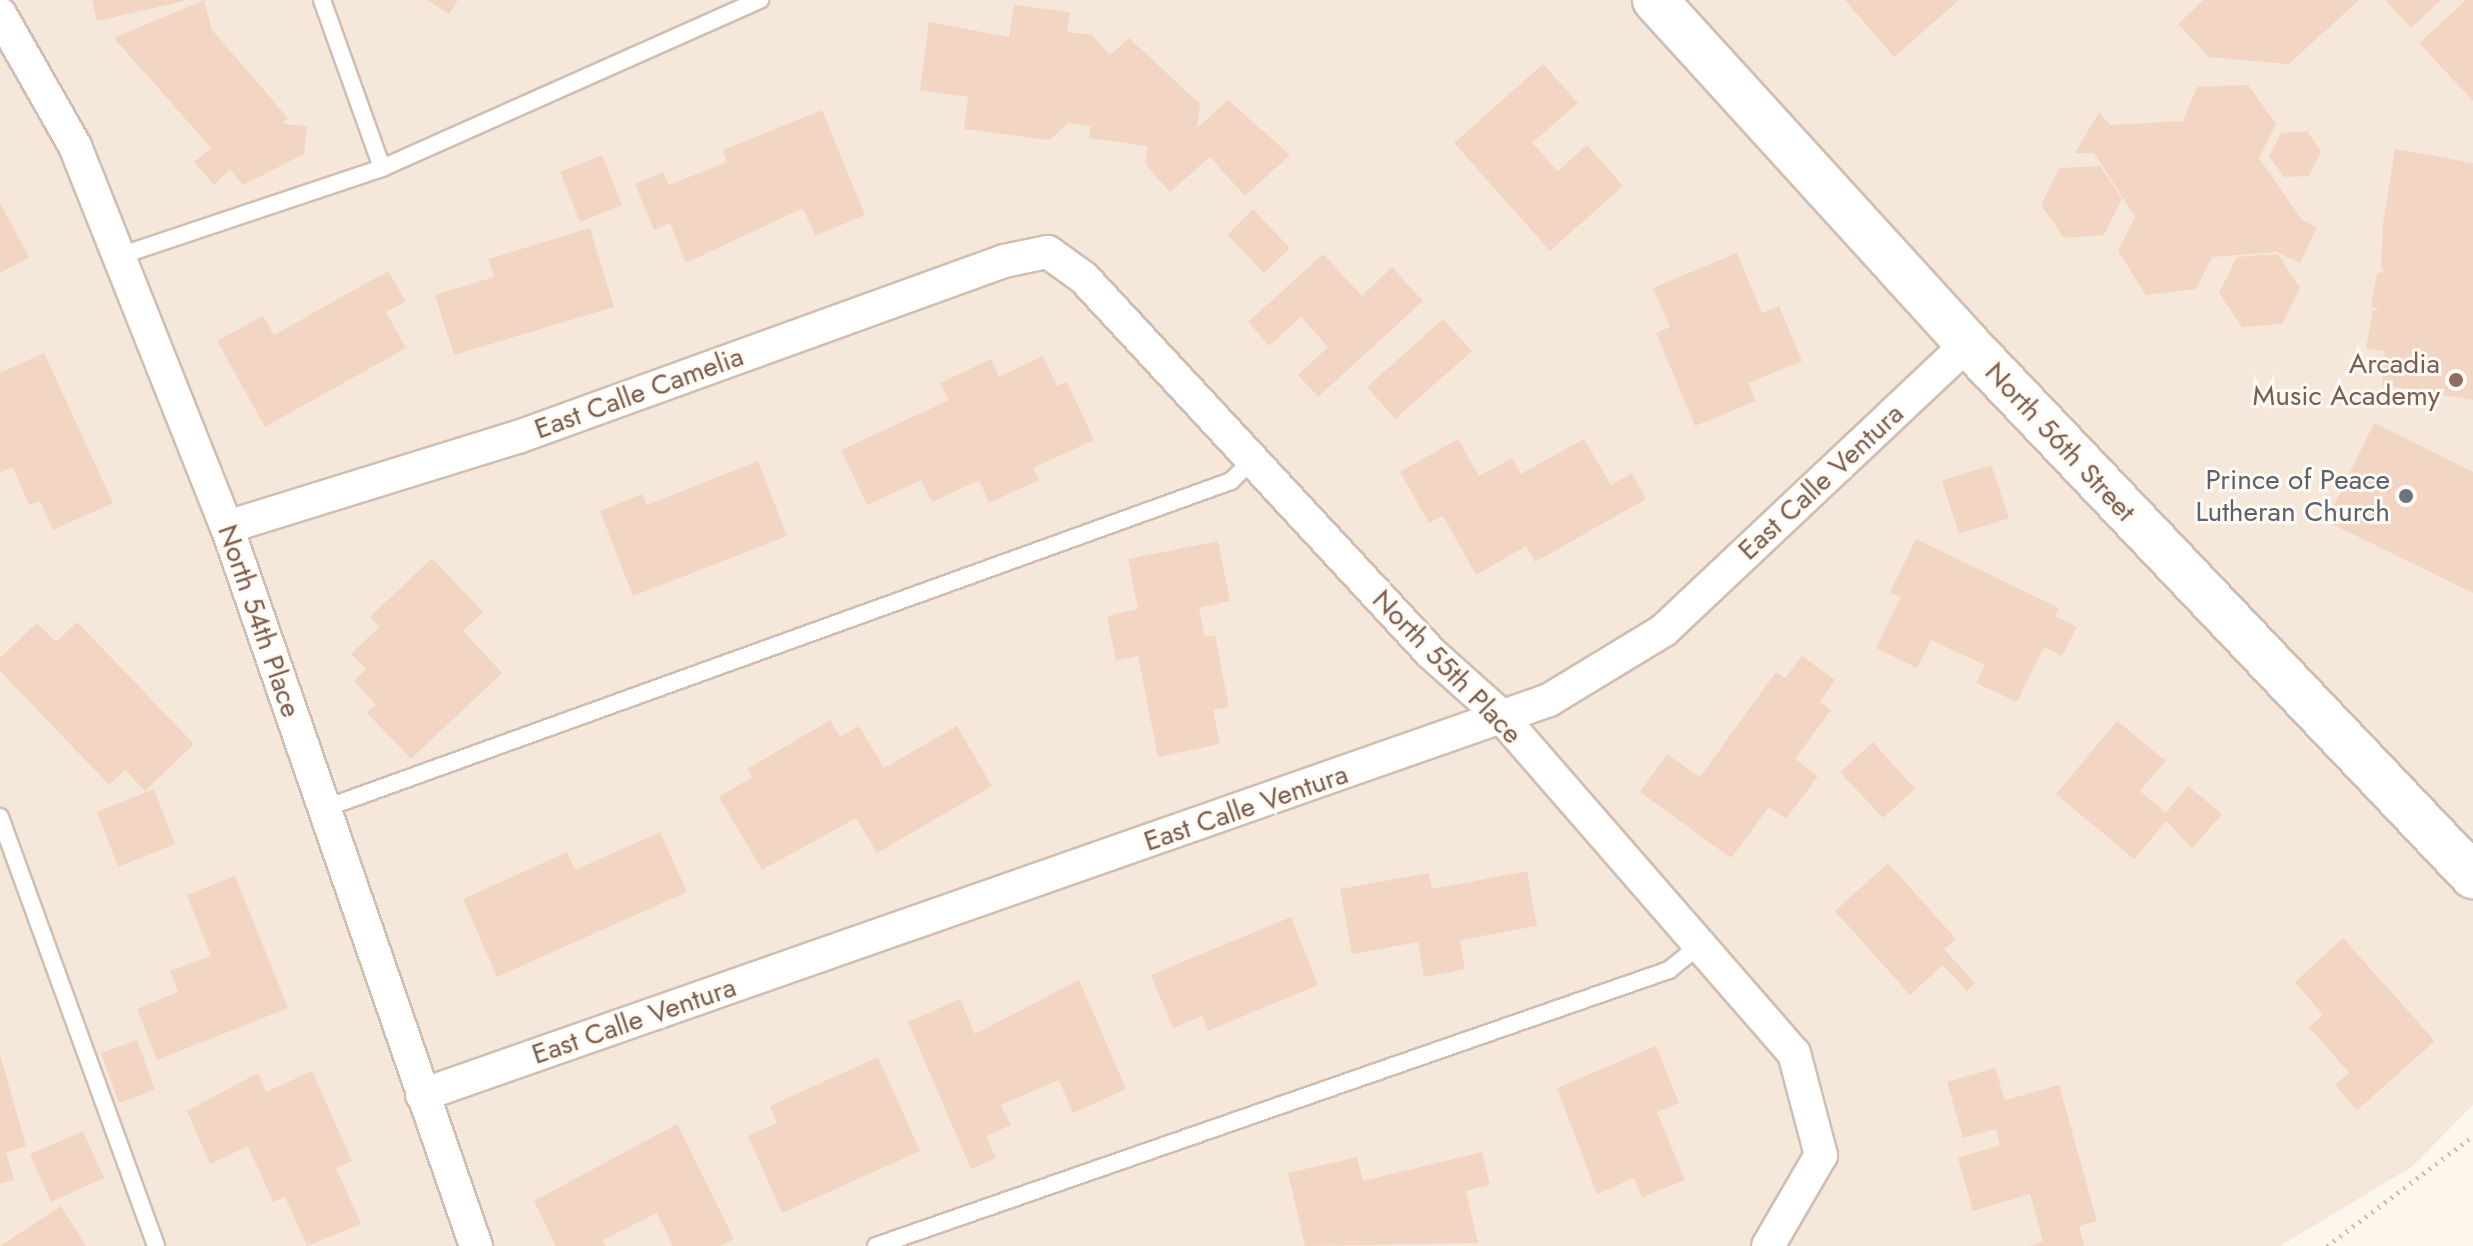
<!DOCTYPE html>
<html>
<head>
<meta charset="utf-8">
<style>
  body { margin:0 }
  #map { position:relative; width:2473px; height:1246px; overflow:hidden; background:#fdf6ec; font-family:Jost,sans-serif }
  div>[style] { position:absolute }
  .residential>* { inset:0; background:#f5e8da }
  .building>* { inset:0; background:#f3d5c3 }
  .path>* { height:5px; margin-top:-2.5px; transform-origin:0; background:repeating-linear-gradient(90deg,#d9b8a5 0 2px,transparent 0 8px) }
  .roads { filter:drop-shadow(2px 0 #d1beb0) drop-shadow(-2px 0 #d1beb0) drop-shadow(0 2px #d1beb0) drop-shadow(0 -2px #d1beb0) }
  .lane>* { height:16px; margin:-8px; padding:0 8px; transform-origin:8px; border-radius:8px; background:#fff }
  .street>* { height:32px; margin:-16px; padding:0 16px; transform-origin:16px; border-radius:16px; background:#fff }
  .secondary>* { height:44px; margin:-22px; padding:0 22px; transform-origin:22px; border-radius:22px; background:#fff }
  .dots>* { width:22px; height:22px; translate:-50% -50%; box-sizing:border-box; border:4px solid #fffaf3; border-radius:50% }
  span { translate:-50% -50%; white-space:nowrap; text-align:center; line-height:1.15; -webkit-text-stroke:6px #fffaf3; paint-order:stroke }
  .education-label { font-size:28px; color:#785e54 }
  .right { translate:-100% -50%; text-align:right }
  .street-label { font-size:28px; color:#7a5c4d }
  .worship-label { font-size:28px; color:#5b616d }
</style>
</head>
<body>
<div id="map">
  <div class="residential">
    <div style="clip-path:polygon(0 0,2473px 0,2473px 1105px,2413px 1166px,2280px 1246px,0 1246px)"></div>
  </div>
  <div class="building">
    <div style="clip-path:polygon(92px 0,184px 0,184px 1px,97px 21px)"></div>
    <div style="clip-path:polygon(204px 0,212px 30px,288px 118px,283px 124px,307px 126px,304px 154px,243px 185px,230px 169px,214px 185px,194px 162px,211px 148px,114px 38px)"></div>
    <div style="clip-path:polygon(427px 0,458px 0,449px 14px)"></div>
    <div style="clip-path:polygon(1845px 0,1959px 0,1894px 57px)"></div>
    <div style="clip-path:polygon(2204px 0,2359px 0,2289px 64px,2209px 57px,2178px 24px)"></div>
    <div style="clip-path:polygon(2385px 0,2441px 0,2411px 28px)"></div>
    <div style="clip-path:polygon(2466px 0,2473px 0,2473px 101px,2419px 43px)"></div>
    <div style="clip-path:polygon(1014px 5px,1070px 12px,1067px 32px,1092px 35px,1110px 55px,1129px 38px,1200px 104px,1197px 128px,1228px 100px,1290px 155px,1245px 196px,1210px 157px,1170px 192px,1145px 164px,1148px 146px,1089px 138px,1091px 126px,1069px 123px,1049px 140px,964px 129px,968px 97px,920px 90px,929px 22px,1009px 37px)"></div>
    <div style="clip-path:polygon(1543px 64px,1578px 103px,1532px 143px,1558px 171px,1587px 145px,1623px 186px,1550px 251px,1454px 143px)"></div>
    <div style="clip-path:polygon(2248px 85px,2276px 124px,2259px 158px,2302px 220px,2317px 227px,2300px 263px,2277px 252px,2212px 257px,2196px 289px,2146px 295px,2118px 251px,2135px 217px,2094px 153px,2075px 153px,2099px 112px,2110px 125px,2183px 121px,2197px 87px)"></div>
    <div style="clip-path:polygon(822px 110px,865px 215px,815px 236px,803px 208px,686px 263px,670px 223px,654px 230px,635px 184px,663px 172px,669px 185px,727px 162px,723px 150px)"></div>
    <div style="clip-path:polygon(2307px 131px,2321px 152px,2309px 176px,2284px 177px,2269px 156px,2281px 133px)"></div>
    <div style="clip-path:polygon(2395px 149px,2473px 163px,2473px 400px,2382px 385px,2385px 351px,2366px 348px,2373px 310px,2380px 311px,2371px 306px,2377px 274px,2387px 270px,2381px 269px,2383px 223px)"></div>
    <div style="clip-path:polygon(602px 155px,622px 205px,580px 222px,560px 172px)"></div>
    <div style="clip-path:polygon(2100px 166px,2122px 199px,2104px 235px,2064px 238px,2041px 205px,2059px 168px)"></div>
    <div style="clip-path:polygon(0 203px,29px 257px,0 273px)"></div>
    <div style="clip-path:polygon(1253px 209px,1290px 248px,1264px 273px,1227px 235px)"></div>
    <div style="clip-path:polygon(590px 228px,614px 307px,454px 355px,435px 295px,494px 277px,488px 259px)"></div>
    <div style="clip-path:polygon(1737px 253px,1762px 313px,1779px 306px,1802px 361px,1748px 383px,1756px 401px,1695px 426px,1656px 333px,1670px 327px,1653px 288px)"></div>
    <div style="clip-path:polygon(1323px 254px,1362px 296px,1392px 267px,1423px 301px,1318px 397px,1298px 375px,1328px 347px,1301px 317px,1269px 346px,1248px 322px)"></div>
    <div style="clip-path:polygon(2278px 254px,2300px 288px,2282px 324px,2242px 327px,2219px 293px,2237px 257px)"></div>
    <div style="clip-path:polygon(388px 271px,406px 302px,386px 312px,406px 348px,265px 427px,217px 341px,263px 316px,274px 335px)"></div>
    <div style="clip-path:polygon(1443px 319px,1472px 351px,1395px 419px,1367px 387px)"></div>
    <div style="clip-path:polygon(44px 353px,113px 503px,53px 530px,40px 501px,29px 505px,13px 467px,0 473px,0 373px)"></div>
    <div style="clip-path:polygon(1043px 356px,1057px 386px,1067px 382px,1094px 440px,1033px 468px,1039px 480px,989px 503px,979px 480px,932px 502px,921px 480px,867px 505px,841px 450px,949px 400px,940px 383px,991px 359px,999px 377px)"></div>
    <div style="clip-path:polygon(2374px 423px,2473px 472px,2473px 593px,2326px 521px)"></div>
    <div style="clip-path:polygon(1458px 439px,1479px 476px,1512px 458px,1521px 474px,1584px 439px,1611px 485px,1632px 473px,1646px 499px,1535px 562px,1526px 546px,1476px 575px,1443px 516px,1429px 523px,1400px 472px)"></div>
    <div style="clip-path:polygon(758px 461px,787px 536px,633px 596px,600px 511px,642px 494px,647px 505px)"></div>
    <div style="clip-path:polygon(1991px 465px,2009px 518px,1959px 534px,1942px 481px)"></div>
    <div style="clip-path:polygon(1916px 539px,2059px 608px,2055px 616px,2077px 627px,2062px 656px,2044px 647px,2017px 702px,1976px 683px,1985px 665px,1931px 640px,1917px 668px,1876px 648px,1901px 597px,1890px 592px)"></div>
    <div style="clip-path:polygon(1218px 541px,1230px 601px,1199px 608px,1205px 637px,1215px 635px,1229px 707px,1213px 710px,1220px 744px,1158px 757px,1138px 656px,1116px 661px,1107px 616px,1138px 609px,1128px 559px)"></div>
    <div style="clip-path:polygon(432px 558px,483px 612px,463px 631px,502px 673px,411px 759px,367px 713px,376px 705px,354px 681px,366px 669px,351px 654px,379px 627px,370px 617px)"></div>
    <div style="clip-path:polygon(77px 622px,194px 744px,145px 791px,125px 770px,109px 785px,0 671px,0 658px,37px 623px,56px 642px)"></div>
    <div style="clip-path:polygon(1802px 656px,1835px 680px,1820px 702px,1831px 710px,1795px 759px,1818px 776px,1786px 819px,1769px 807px,1731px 858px,1640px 792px,1667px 754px,1700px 777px,1776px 672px,1785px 678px)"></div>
    <div style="clip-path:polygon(830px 720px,840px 737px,859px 726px,884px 768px,957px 726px,992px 786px,877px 853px,856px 818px,762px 870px,719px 797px,752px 777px,747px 769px)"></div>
    <div style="clip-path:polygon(2117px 721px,2166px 761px,2140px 791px,2166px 813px,2188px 786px,2222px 814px,2192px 848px,2166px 821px,2134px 859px,2056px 794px)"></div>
    <div style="clip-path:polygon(1873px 742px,1915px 789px,1883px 818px,1840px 772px)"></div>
    <div style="clip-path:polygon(154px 789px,175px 844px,118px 867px,97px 812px)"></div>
    <div style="clip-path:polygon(660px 832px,687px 892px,497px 977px,463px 899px,567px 852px,575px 870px)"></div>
    <div style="clip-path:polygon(1888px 863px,1956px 939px,1944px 949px,1975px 983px,1967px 991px,1943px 965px,1910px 995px,1835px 911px)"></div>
    <div style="clip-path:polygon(1527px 871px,1537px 926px,1460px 940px,1465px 969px,1424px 977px,1418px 942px,1352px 954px,1340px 889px,1429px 873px,1432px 889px)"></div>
    <div style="clip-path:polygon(235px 876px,288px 1008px,157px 1060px,137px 1009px,178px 992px,170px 971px,211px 956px,187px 895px)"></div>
    <div style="clip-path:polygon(1291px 917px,1318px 985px,1208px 1031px,1202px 1016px,1173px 1028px,1151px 975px)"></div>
    <div style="clip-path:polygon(2343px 938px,2435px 1041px,2357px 1110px,2335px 1085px,2349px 1073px,2309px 1027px,2323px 1015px,2295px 982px)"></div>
    <div style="clip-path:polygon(1079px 980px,1126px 1089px,1073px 1113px,1059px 1080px,1001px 1105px,1011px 1125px,986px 1136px,996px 1158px,971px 1169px,908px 1022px,960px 999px,975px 1034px)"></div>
    <div style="clip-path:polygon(137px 1040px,155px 1090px,119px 1103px,101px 1053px)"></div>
    <div style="clip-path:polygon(1656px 1046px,1679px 1103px,1657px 1112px,1685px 1180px,1642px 1197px,1634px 1178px,1597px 1194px,1557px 1088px)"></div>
    <div style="clip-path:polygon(0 1054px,26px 1146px,6px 1152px,14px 1180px,0 1184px)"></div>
    <div style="clip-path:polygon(878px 1057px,920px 1151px,782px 1213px,748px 1136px,777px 1123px,770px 1106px)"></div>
    <div style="clip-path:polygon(1995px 1068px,2005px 1100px,2059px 1085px,2097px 1221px,2079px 1226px,2084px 1246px,2029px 1246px,2043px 1241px,2030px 1194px,1973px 1211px,1958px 1158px,2000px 1145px,1996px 1129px,1963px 1138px,1947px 1082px)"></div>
    <div style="clip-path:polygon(312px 1071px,352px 1161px,336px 1168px,361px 1224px,307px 1246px,285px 1197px,273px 1202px,248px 1146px,210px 1164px,187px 1111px,258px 1073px,266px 1092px)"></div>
    <div style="clip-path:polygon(677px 1124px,734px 1239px,719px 1246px,673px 1246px,657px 1213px,603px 1240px,606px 1246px,556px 1246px,534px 1201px)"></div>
    <div style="clip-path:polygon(83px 1131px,104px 1178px,51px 1202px,30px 1154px)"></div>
    <div style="clip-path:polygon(1482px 1152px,1490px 1185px,1466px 1191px,1478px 1243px,1305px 1246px,1288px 1173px,1357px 1157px,1363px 1181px)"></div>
    <div style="clip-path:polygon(61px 1206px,86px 1246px,0 1246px)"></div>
  </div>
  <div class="path">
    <div style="left:2327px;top:1246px;width:183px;rotate:-37deg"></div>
  </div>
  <div class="roads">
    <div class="lane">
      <div style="left:322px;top:0;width:178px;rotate:70.3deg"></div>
      <div style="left:119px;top:256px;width:277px;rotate:-18.5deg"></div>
      <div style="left:382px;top:168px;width:414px;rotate:-24deg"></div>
      <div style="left:323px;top:809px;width:965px;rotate:-19.86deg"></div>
      <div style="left:1231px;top:481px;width:30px;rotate:-44deg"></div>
      <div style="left:0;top:817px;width:456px;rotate:70deg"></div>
      <div style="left:876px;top:1246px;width:840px;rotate:-19.19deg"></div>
      <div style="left:1669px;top:970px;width:38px;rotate:-39deg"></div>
    </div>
    <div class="street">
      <div style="left:0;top:14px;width:152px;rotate:60.4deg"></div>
      <div style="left:75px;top:146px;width:410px;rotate:68.3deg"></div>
      <div style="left:227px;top:527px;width:761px;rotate:70.9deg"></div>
      <div style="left:227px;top:527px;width:305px;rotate:-17.2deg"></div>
      <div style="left:518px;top:437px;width:517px;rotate:-19.91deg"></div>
      <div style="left:1004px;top:261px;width:45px;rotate:-11.6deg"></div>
      <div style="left:1048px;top:252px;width:44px;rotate:35.8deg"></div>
      <div style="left:1084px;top:278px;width:511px;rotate:47.22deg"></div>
      <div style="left:1431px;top:653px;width:90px;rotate:41.8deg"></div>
      <div style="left:1498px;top:713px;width:451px;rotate:49deg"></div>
      <div style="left:1794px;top:1053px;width:106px;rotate:75.2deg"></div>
      <div style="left:1821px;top:1155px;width:105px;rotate:120.2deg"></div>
      <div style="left:422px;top:1095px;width:1194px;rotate:-19.31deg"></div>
      <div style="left:1549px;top:700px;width:135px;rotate:-31.3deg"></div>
      <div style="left:1664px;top:630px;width:417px;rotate:-43.3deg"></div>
    </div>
    <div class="secondary">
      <div style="left:1655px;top:0;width:465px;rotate:47.7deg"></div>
      <div style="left:1968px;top:344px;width:734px;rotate:46.49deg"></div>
    </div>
  </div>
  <div class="dots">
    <div style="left:2456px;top:380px;background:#8d6e63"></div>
    <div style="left:2406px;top:496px;background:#6b7280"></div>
  </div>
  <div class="education-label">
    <span class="right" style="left:2440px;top:380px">Arcadia<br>Music Academy</span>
  </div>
  <div class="street-label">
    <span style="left:639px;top:393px;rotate:-20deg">East Calle Camelia</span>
    <span style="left:2060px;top:442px;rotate:47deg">North 56th Street</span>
    <span style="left:1821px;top:482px;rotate:-43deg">East Calle Ventura</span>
    <span style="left:259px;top:621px;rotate:71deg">North 54th Place</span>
    <span style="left:1447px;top:667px;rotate:46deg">North 55th Place</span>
    <span style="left:1246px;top:808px;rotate:-19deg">East Calle Ventura</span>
    <span style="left:634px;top:1021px;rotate:-19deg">East Calle Ventura</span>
  </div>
  <div class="worship-label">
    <span class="right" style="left:2390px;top:496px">Prince of Peace<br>Lutheran Church</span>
  </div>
</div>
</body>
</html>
